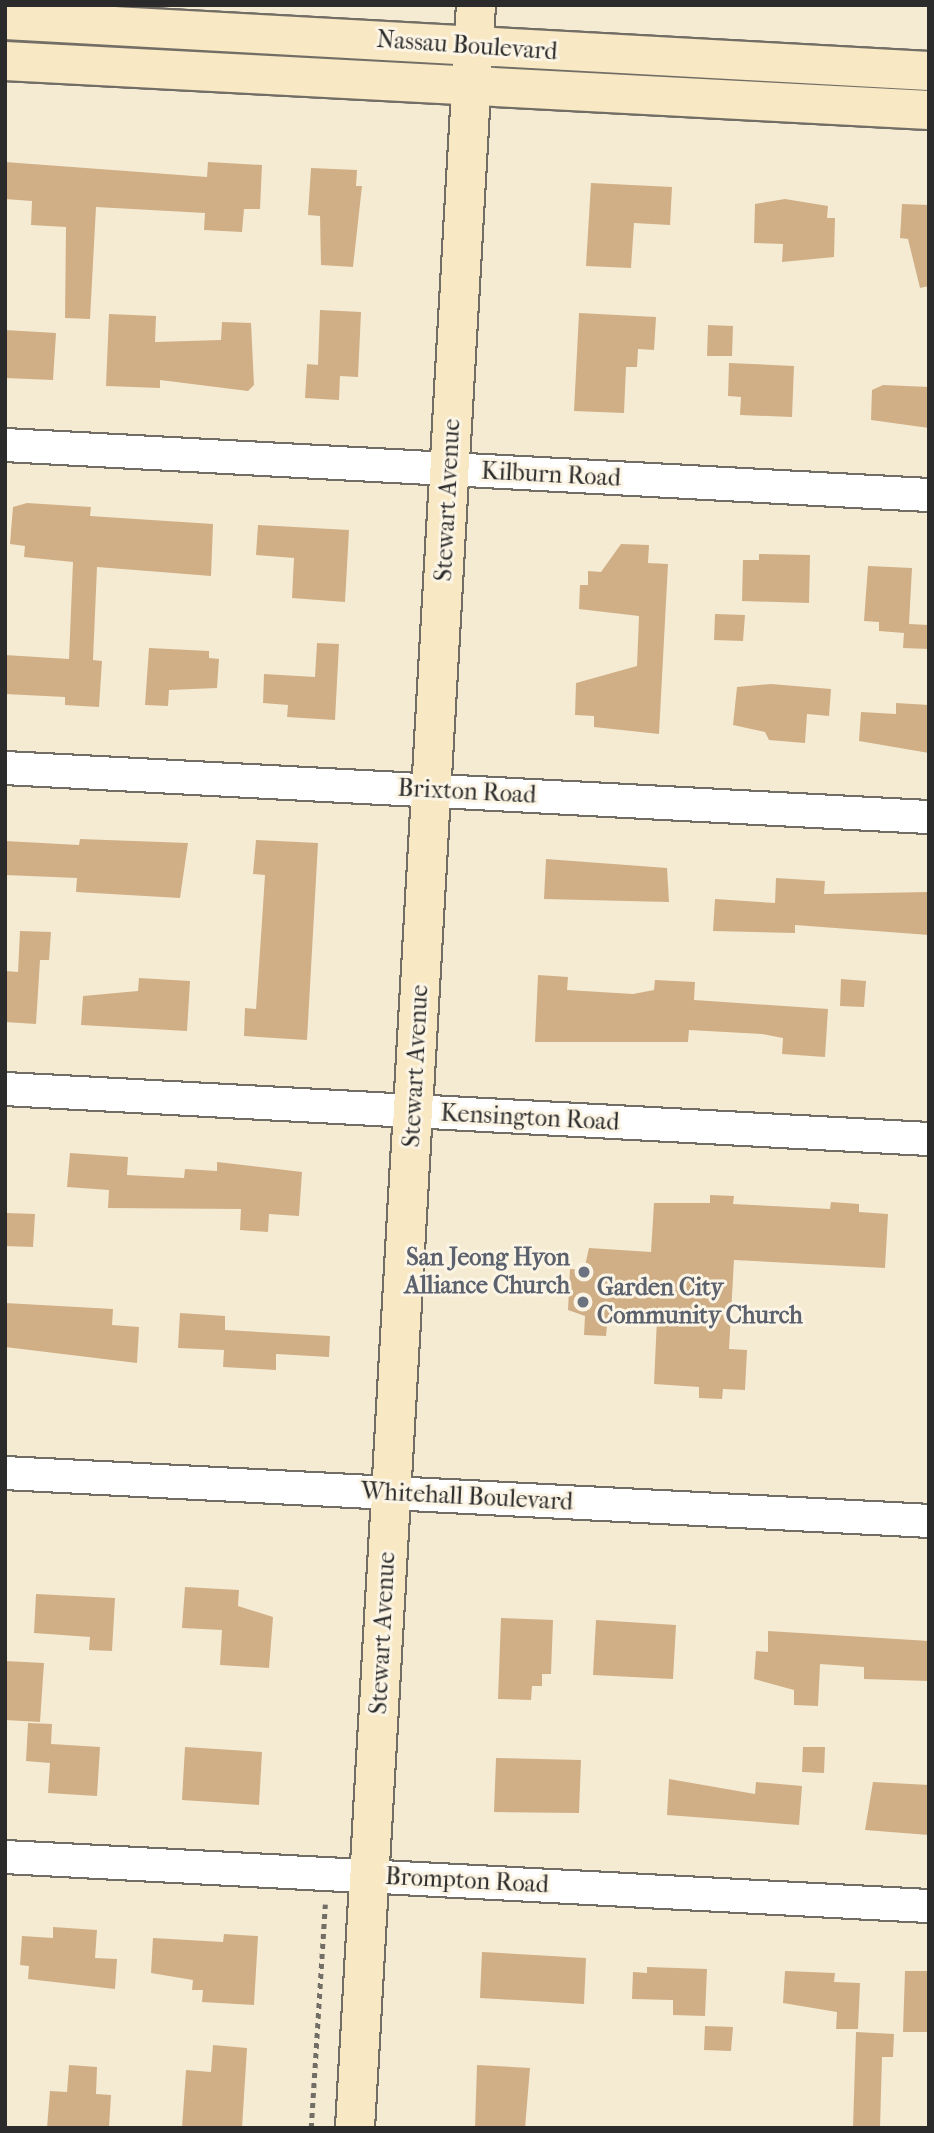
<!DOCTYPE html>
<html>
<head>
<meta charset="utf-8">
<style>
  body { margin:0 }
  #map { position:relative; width:934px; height:2133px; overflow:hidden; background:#f5ebd3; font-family:"IM FELL French Canon",serif }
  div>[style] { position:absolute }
  .building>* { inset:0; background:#d0af87 }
  .path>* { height:4.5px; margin-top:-2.25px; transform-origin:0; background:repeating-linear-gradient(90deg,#726e66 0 5px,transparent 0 10px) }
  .roads { filter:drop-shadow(2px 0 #726e66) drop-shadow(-2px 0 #726e66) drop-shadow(0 2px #726e66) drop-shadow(0 -2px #726e66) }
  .street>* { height:32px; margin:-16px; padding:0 16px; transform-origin:16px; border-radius:16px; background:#fff }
  .secondary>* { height:38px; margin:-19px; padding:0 19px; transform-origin:19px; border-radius:19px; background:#f8e8c3 }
  .dots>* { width:19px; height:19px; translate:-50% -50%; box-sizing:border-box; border:4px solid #fcf5e5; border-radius:50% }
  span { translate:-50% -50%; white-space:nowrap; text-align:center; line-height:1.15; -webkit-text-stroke:6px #fcf5e5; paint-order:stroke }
  .street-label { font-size:24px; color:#2b2b2b }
  .worship-label { font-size:24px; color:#5b616d; font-weight:700 }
  .right { translate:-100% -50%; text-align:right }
  .left { translate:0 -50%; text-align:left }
  .frame { position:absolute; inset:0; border:7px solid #2b2b2b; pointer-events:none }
</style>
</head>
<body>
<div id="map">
  <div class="building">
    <div style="clip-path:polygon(5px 162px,207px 177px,208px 162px,262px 165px,260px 209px,244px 209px,242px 232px,204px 230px,205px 213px,96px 207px,90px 319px,65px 318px,66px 227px,31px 225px,32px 201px,5px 199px)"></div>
    <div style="clip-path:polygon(311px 168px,357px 170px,356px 186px,362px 186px,353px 267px,321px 265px,320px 216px,308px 215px)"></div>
    <div style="clip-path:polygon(591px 183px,672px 187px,670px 225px,634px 223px,631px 268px,586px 266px)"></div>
    <div style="clip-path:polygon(785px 199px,828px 206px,827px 218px,835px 218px,834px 257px,782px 262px,783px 244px,754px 243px,755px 204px)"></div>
    <div style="clip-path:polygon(902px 204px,929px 205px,929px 286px,920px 288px,908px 239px,900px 238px)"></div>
    <div style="clip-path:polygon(320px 310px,361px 312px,358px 377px,340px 376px,339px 400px,305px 398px,307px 364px,318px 365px)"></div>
    <div style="clip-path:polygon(579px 313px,656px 317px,654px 350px,638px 349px,637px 367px,626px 367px,624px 413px,574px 411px)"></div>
    <div style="clip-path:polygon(109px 314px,156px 316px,155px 342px,221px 340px,222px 322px,251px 323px,254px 385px,248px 391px,160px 380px,160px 388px,106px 386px)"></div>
    <div style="clip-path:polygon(708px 325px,733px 326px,732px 356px,707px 356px)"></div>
    <div style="clip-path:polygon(5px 330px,56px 333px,53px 380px,5px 378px)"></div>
    <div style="clip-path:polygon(729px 363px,794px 366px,792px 417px,740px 415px,741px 397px,728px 396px)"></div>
    <div style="clip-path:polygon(883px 385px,929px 387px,929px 428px,871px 420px,872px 390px)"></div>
    <div style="clip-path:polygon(27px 503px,91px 507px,90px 516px,213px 524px,211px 576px,97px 567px,93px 660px,102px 661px,99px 707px,65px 705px,65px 697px,5px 694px,5px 655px,69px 659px,73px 562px,24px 557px,25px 546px,10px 544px,13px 507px)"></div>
    <div style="clip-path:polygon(258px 525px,349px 530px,345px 602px,292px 598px,294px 558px,256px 555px)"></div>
    <div style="clip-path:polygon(621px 544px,649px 545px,648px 563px,668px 564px,659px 734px,594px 727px,594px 716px,575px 715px,576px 683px,637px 666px,639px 616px,579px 609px,580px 585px,588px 585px,588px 571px,601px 572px)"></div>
    <div style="clip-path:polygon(759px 554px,810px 555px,809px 603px,742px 601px,743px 560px,759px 560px)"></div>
    <div style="clip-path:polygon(868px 566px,912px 568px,909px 624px,929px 625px,929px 649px,903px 648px,904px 633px,879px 631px,879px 622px,864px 621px)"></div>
    <div style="clip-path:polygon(715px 614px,745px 615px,743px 641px,714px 640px)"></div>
    <div style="clip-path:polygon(317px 643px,339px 644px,335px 720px,287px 717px,288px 705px,263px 703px,264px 674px,315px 677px)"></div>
    <div style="clip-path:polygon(149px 648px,209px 651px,209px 658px,219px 659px,217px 688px,169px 690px,168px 706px,145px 705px)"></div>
    <div style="clip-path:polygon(771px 684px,831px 689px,829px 716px,807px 714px,805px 743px,769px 740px,765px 732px,733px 725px,737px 687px)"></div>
    <div style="clip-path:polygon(896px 703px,929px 705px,929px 753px,859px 741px,861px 712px,896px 714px)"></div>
    <div style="clip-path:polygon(80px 839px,188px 843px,180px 898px,76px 892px,77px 878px,5px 875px,5px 841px,79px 845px)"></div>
    <div style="clip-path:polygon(256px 840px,318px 843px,307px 1040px,244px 1036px,245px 1008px,256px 1009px,262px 921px,265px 875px,253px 874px)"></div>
    <div style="clip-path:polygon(546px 859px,667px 868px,669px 902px,544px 899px)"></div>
    <div style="clip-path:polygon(776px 878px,825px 881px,824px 894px,929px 892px,929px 935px,795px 925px,795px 933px,713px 931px,715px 899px,775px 903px)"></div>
    <div style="clip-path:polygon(20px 931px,51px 932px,49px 960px,40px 960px,36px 1024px,5px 1022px,5px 971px,18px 972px)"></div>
    <div style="clip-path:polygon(538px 975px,568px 977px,567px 990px,633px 994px,654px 990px,655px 980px,695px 982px,694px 1000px,828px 1009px,825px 1057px,782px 1054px,783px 1038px,762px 1034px,689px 1030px,688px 1042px,535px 1042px)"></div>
    <div style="clip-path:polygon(139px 978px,190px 981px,187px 1031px,81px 1025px,83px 996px,138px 991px)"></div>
    <div style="clip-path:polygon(841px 979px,866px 981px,864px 1007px,840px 1006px)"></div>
    <div style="clip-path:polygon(70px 1153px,128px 1157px,127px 1175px,184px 1178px,185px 1169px,217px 1171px,217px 1162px,302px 1172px,299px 1216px,269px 1214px,268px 1232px,240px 1230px,241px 1209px,108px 1208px,109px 1190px,67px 1187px)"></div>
    <div style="clip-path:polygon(710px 1195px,734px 1196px,733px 1204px,830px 1209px,831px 1202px,859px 1204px,859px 1212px,888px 1214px,885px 1268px,734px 1260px,729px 1349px,747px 1350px,745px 1390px,723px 1389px,722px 1399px,699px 1398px,699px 1387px,654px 1384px,657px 1318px,608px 1315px,606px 1336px,584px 1335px,585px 1316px,568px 1310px,570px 1269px,584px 1270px,589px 1248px,651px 1252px,654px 1203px,710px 1203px)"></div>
    <div style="clip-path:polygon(7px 1213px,35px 1214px,33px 1247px,5px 1246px)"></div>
    <div style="clip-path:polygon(5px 1303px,113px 1309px,112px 1325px,139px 1327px,137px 1363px,5px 1347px)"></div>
    <div style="clip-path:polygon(180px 1313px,225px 1316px,225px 1330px,330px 1336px,329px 1357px,276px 1354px,276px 1370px,223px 1367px,224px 1350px,178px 1348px)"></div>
    <div style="clip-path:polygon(185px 1587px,239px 1590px,238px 1606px,273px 1617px,269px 1668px,220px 1665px,222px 1630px,182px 1628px)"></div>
    <div style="clip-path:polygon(36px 1594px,115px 1598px,112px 1651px,89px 1650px,90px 1637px,34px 1633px)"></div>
    <div style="clip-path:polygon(501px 1618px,553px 1620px,551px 1674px,542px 1674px,542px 1686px,532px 1686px,531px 1700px,498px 1699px)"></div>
    <div style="clip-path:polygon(596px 1620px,676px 1625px,673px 1679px,593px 1675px)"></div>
    <div style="clip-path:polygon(768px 1631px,929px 1641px,929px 1681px,864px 1679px,864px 1667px,820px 1664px,818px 1706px,794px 1705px,794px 1690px,754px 1679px,756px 1651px,768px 1652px)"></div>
    <div style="clip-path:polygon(5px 1661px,44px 1663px,40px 1722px,5px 1720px)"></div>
    <div style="clip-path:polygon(28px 1723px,52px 1724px,51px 1744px,100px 1747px,97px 1796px,48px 1793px,50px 1763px,26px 1761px)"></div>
    <div style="clip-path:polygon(185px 1747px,262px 1752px,259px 1805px,182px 1800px)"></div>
    <div style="clip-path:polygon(803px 1747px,825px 1747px,824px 1773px,802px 1772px)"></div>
    <div style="clip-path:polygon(496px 1758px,581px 1760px,579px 1813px,494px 1812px)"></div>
    <div style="clip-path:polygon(669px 1779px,755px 1794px,756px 1782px,802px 1786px,799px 1825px,667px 1815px)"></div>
    <div style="clip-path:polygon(873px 1782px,929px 1785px,929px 1835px,865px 1830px)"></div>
    <div style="clip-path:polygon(53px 1927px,97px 1930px,95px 1958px,117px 1959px,115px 1989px,28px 1979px,29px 1966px,20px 1965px,22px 1936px,53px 1938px)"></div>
    <div style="clip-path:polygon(224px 1934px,258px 1936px,254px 2005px,202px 2002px,203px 1990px,192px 1990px,193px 1980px,151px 1973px,153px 1938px,223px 1942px)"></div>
    <div style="clip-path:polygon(482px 1952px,586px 1958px,584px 2004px,480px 1998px)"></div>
    <div style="clip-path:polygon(647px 1967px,707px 1969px,705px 2016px,673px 2015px,673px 2000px,632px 1999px,633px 1972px,647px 1973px)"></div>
    <div style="clip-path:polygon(785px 1971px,835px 1973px,834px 1982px,860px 1983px,858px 2029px,836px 2029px,837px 2012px,783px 2003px)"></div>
    <div style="clip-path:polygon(905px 1971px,929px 1971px,929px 2032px,903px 2032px)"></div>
    <div style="clip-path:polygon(705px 2026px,733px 2027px,731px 2051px,704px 2050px)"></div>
    <div style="clip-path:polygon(856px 2032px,894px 2034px,893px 2057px,882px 2057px,880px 2128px,853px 2128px)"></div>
    <div style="clip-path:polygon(213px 2045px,247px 2048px,242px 2128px,182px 2128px,186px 2070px,211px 2072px)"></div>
    <div style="clip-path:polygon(69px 2065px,97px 2067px,96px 2094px,111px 2095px,109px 2128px,47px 2128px,50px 2091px,67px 2092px)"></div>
    <div style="clip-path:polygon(477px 2065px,530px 2068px,525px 2128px,475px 2128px)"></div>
  </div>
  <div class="path">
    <div style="left:311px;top:2128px;width:224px;rotate:-86.4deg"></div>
  </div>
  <div class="roads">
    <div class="street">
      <div style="left:5px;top:445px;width:925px;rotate:3.1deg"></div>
      <div style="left:5px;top:768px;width:925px;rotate:3.04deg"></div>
      <div style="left:5px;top:1089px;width:925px;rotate:3.1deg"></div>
      <div style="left:5px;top:1473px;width:925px;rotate:2.97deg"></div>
      <div style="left:5px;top:1857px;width:925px;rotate:3.04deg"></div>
    </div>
    <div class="secondary">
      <div style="left:5px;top:20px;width:925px;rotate:3.16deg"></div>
      <div style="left:5px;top:61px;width:925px;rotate:3.04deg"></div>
      <div style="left:355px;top:2128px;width:2126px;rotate:-86.74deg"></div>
    </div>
  </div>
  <div class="dots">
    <div style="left:584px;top:1272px;background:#6b7280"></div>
    <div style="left:583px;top:1302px;background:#6b7280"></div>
  </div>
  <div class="street-label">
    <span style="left:467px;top:46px;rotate:4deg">Nassau Boulevard</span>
    <span style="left:551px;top:475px;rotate:3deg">Kilburn Road</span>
    <span style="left:448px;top:500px;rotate:-87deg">Stewart Avenue</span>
    <span style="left:467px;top:792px;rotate:3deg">Brixton Road</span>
    <span style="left:416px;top:1066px;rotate:-87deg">Stewart Avenue</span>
    <span style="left:530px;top:1118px;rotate:3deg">Kensington Road</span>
    <span style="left:467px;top:1497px;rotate:3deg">Whitehall Boulevard</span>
    <span style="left:383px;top:1633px;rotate:-87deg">Stewart Avenue</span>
    <span style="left:467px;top:1881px;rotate:3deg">Brompton Road</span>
  </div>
  <div class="worship-label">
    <span class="right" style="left:570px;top:1272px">San Jeong Hyon<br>Alliance Church</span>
    <span class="left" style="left:597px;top:1302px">Garden City<br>Community Church</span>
  </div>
  <div class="frame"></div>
</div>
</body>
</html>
